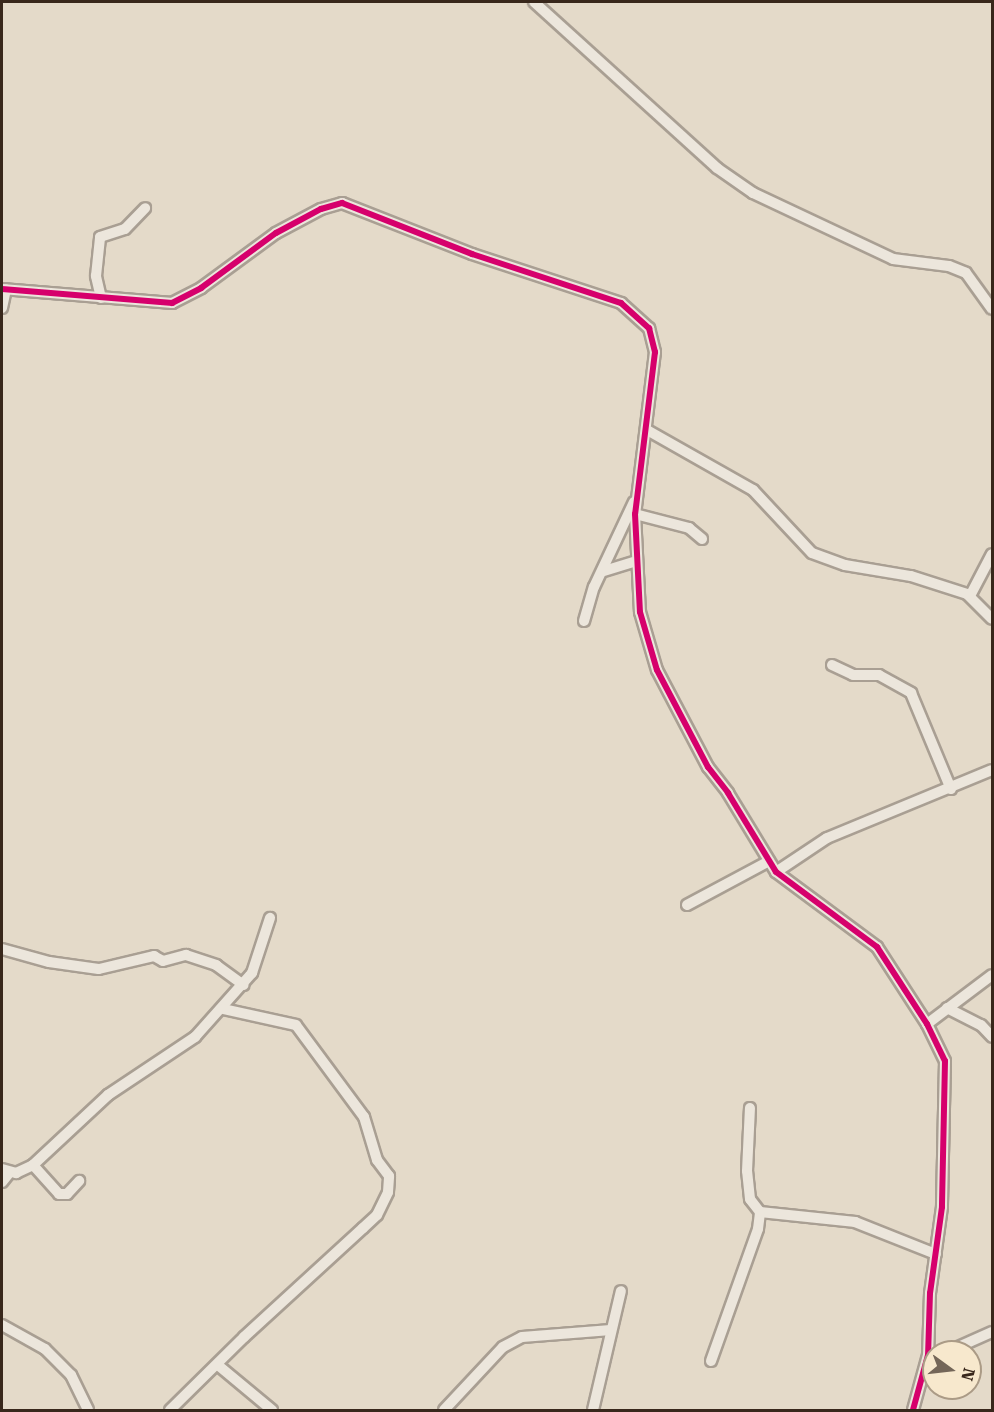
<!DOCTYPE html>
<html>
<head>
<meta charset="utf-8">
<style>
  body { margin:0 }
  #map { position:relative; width:994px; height:1412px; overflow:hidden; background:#e4dac9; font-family:"Roboto Serif",serif }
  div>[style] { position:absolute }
  .roads { filter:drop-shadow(2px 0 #a99f93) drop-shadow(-2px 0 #a99f93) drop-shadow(0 2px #a99f93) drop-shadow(0 -2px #a99f93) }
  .minor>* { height:10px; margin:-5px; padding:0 5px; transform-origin:5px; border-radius:5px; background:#ece6dc }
  .cycleway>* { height:6px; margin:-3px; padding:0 3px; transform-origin:3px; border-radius:3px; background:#d6006c }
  span { translate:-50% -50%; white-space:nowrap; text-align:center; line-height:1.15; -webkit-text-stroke:5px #f7e8cd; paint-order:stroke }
  .frame { position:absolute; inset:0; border:3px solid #38271b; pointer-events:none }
  .north { position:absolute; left:922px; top:1340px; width:60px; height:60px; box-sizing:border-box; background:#f7e8cd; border:2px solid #ab9b86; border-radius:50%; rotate:105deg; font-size:16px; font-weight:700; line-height:24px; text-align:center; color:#38271b }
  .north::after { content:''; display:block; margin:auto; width:21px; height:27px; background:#746658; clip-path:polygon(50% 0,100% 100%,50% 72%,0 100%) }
</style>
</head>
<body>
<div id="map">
  <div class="roads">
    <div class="minor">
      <div style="left:534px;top:2px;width:247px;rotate:42.2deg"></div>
      <div style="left:717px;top:168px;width:44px;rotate:34.8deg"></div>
      <div style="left:753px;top:193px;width:155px;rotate:25.2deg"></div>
      <div style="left:893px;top:259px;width:56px;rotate:7.1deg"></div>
      <div style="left:949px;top:266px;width:18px;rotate:22deg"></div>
      <div style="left:966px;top:273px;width:44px;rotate:54.2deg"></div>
      <div style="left:2px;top:289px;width:171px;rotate:4.7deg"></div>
      <div style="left:172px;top:303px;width:33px;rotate:-27deg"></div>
      <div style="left:201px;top:288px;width:93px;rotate:-36.3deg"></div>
      <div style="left:276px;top:233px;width:51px;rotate:-28.1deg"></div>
      <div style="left:321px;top:209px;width:22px;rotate:-16deg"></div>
      <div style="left:342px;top:203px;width:140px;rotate:21.4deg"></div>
      <div style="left:472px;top:254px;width:157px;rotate:18.2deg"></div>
      <div style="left:621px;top:303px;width:38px;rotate:42deg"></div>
      <div style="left:649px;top:328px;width:25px;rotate:76deg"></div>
      <div style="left:655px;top:352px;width:163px;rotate:97deg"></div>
      <div style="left:635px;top:514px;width:98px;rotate:87.1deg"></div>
      <div style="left:640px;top:612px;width:60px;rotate:73.7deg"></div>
      <div style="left:657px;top:670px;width:110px;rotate:62.3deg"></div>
      <div style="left:708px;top:767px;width:33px;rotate:52deg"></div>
      <div style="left:728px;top:793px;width:92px;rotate:58.7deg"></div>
      <div style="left:776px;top:872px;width:126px;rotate:36.6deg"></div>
      <div style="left:877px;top:947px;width:92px;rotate:57deg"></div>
      <div style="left:927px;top:1024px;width:41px;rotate:64.1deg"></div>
      <div style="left:945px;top:1061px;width:146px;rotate:91.2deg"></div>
      <div style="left:942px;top:1207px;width:87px;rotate:97.9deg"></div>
      <div style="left:930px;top:1293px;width:62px;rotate:91.8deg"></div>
      <div style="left:928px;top:1355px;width:57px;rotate:105.3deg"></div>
      <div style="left:101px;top:298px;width:23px;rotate:-103deg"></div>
      <div style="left:96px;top:276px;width:39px;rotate:-84deg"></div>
      <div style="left:100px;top:237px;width:26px;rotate:-18deg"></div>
      <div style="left:125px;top:229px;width:29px;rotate:-46deg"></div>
      <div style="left:2px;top:308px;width:19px;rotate:-78deg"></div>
      <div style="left:647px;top:430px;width:122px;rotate:29.5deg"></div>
      <div style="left:753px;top:490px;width:86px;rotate:46.9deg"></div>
      <div style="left:812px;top:553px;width:35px;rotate:20deg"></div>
      <div style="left:845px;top:565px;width:67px;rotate:9.5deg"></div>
      <div style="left:911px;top:576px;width:59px;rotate:17.8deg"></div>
      <div style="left:967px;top:594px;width:35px;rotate:45deg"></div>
      <div style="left:635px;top:514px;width:56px;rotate:14.5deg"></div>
      <div style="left:689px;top:528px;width:17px;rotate:40deg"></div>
      <div style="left:604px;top:571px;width:34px;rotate:-17deg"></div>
      <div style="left:970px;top:596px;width:47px;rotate:-62.4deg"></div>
      <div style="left:584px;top:621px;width:35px;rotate:-74deg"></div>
      <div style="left:594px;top:587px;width:94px;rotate:-64.8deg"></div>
      <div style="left:832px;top:665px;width:23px;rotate:25deg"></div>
      <div style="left:853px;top:675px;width:26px"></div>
      <div style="left:879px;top:675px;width:37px;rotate:29deg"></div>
      <div style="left:911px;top:693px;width:104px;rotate:67.4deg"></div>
      <div style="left:776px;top:872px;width:61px;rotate:-33.7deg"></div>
      <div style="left:827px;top:838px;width:178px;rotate:-22.4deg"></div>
      <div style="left:687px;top:905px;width:93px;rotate:-28.2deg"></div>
      <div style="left:2px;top:949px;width:49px;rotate:15.5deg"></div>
      <div style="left:49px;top:962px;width:50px;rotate:8deg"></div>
      <div style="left:99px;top:969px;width:57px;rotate:-13.3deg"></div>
      <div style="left:154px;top:956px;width:10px;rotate:29deg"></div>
      <div style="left:163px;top:961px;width:24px;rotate:-15deg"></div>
      <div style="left:186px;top:955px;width:32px;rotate:18deg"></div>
      <div style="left:216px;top:965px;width:34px;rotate:36deg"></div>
      <div style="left:947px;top:1008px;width:38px;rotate:27deg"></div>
      <div style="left:981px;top:1025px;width:16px;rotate:47deg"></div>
      <div style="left:927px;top:1024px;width:81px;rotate:-37deg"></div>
      <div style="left:33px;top:1165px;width:39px;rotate:48deg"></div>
      <div style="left:59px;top:1194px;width:8px"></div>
      <div style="left:67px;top:1194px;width:18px;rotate:-47deg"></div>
      <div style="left:2px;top:1169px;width:15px;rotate:16deg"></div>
      <div style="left:16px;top:1173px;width:19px;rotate:-25deg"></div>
      <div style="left:33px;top:1165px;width:103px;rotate:-43deg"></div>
      <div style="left:108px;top:1095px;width:105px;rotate:-33.7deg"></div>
      <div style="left:195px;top:1037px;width:86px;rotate:-48.3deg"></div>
      <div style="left:252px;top:973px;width:58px;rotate:-71.9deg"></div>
      <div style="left:2px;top:1182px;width:13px;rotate:-51deg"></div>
      <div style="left:760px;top:1212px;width:96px;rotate:6deg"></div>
      <div style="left:855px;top:1222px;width:87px;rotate:21.6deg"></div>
      <div style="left:2px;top:1325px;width:49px;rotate:29.2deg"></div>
      <div style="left:45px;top:1349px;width:37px;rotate:45deg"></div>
      <div style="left:71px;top:1375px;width:39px;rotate:64deg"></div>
      <div style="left:947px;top:1352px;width:49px;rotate:-24deg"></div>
      <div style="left:711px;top:1361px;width:140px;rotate:-70.4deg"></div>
      <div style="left:758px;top:1229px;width:17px;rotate:-83deg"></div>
      <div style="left:760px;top:1212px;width:16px;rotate:-128deg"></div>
      <div style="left:750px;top:1199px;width:28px;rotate:-96deg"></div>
      <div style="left:747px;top:1171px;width:63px;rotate:-87.3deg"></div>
      <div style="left:219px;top:1366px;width:69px;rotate:39.7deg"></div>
      <div style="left:170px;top:1410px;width:104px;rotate:-44.6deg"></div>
      <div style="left:244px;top:1337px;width:161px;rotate:-42.5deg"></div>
      <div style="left:363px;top:1228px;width:19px;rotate:-43deg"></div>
      <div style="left:377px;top:1215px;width:25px;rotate:-64deg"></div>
      <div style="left:388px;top:1192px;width:16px;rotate:-86deg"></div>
      <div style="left:389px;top:1176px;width:20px;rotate:-127deg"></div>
      <div style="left:377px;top:1160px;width:45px;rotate:-106.8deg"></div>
      <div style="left:364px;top:1117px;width:114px;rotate:-126.5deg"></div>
      <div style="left:296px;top:1025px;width:75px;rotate:-167.6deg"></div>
      <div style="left:444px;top:1410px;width:86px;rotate:-46.9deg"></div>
      <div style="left:503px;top:1347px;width:21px;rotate:-28deg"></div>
      <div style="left:522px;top:1337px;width:89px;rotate:-4.5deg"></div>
      <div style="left:593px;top:1410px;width:122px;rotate:-76.8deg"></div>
    </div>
  </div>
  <div class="cycleway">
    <div style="left:2px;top:289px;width:171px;rotate:4.7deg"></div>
    <div style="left:172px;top:303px;width:33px;rotate:-27deg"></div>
    <div style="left:201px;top:288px;width:93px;rotate:-36.3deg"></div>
    <div style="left:276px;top:233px;width:51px;rotate:-28.1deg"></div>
    <div style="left:321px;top:209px;width:22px;rotate:-16deg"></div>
    <div style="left:342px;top:203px;width:140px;rotate:21.4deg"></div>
    <div style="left:472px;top:254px;width:157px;rotate:18.2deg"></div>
    <div style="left:621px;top:303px;width:38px;rotate:42deg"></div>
    <div style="left:649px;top:328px;width:25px;rotate:76deg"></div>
    <div style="left:655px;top:352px;width:163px;rotate:97deg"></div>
    <div style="left:635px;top:514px;width:98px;rotate:87.1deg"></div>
    <div style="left:640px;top:612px;width:60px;rotate:73.7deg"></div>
    <div style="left:657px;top:670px;width:110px;rotate:62.3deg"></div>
    <div style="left:708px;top:767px;width:33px;rotate:52deg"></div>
    <div style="left:728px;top:793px;width:92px;rotate:58.7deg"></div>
    <div style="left:776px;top:872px;width:126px;rotate:36.6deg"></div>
    <div style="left:877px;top:947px;width:92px;rotate:57deg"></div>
    <div style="left:927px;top:1024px;width:41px;rotate:64.1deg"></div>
    <div style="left:945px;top:1061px;width:146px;rotate:91.2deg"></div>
    <div style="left:942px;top:1207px;width:87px;rotate:97.9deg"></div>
    <div style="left:930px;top:1293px;width:62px;rotate:91.8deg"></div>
    <div style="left:928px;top:1355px;width:57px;rotate:105.3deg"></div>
  </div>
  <div class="frame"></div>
  <div class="north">N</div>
</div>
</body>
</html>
